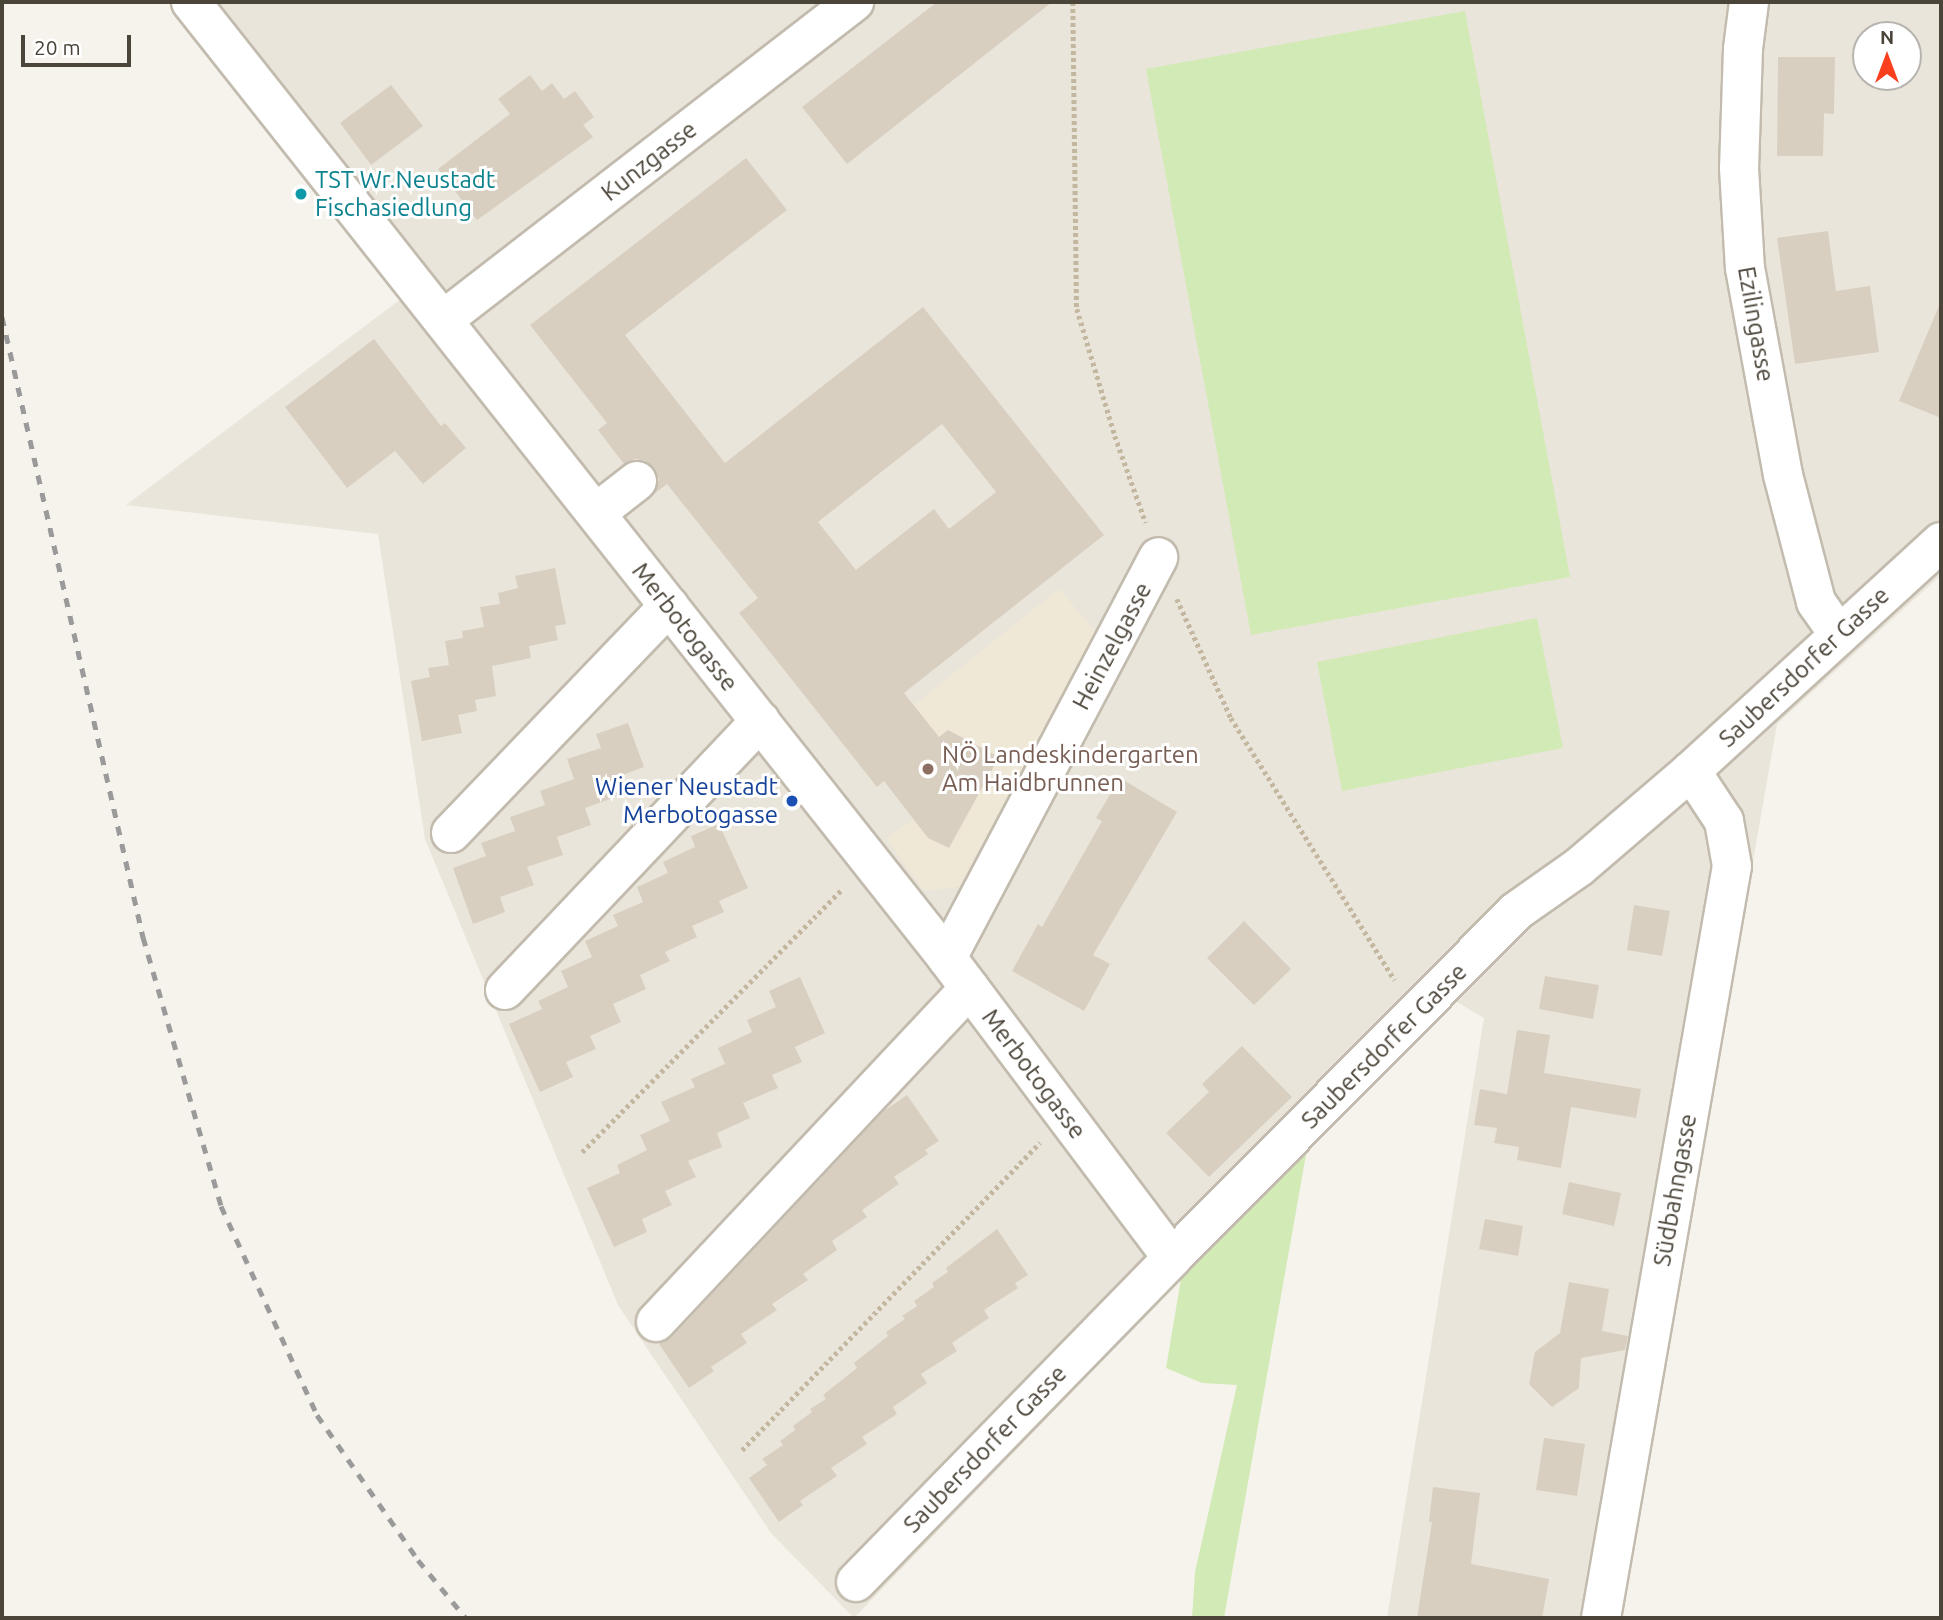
<!DOCTYPE html>
<html>
<head>
<meta charset="utf-8">
<style>
  body { margin:0 }
  #map { position:relative; width:1943px; height:1620px; overflow:hidden; background:#f6f3ec; font-family:Ubuntu,sans-serif }
  div>[style] { position:absolute }
  .residential>* { inset:0; background:#eae5da }
  .education>* { inset:0; background:#efe8d6 }
  .green>* { inset:0; background:#d2eab5 }
  .building>* { inset:0; background:#d8cfc1 }
  .path>* { height:4.5px; margin-top:-2.25px; transform-origin:0; background:repeating-linear-gradient(90deg,#c4b79f 0 3.5px,transparent 0 7px) }
  .roads { filter:drop-shadow(2px 0 #c2bbae) drop-shadow(-2px 0 #c2bbae) drop-shadow(0 2px #c2bbae) drop-shadow(0 -2px #c2bbae) }
  .minor>* { height:38px; margin:-19px; padding:0 19px; transform-origin:19px; border-radius:19px; background:#fff }
  .rail>* { height:5px; margin-top:-2.5px; transform-origin:0; background:repeating-linear-gradient(90deg,#9a9a9a 0 9px,transparent 0 18px) }
  .dots>* { width:19px; height:19px; translate:-50% -50%; box-sizing:border-box; border:4px solid #fff; border-radius:50% }
  span { translate:-50% -50%; white-space:nowrap; text-align:center; line-height:1.15; -webkit-text-stroke:6px #fff; paint-order:stroke }
  .street-label { font-size:24px; color:#4b4439 }
  .culture-label { font-size:24px; color:#0d838f }
  .left { translate:0 -50%; text-align:left }
  .education-label { font-size:24px; color:#785e54 }
  .transit-label { font-size:24px; color:#164399 }
  .right { translate:-100% -50%; text-align:right }
  .frame { position:absolute; inset:0; border:4px solid #4b4439; pointer-events:none }
  .north { position:absolute; left:1852px; top:21px; width:70px; height:70px; box-sizing:border-box; background:#fff; border:2px solid #b7b4b0; border-radius:50%; rotate:0deg; font-size:19px; font-weight:700; line-height:28px; text-align:center; color:#4b4439 }
  .north::after { content:''; display:block; margin:auto; width:24px; height:32px; background:#fc3f1d; clip-path:polygon(50% 0,100% 100%,50% 72%,0 100%) }
  .scale { position:absolute; left:21px; top:35px; width:110px; height:32px; box-sizing:border-box; border:4px solid #4b4439; border-top:0; padding-left:9px; font-size:21px; line-height:24px; white-space:nowrap; color:#4b4439; -webkit-text-stroke:5px #fff; paint-order:stroke }
</style>
</head>
<body>
<div id="map">
  <div class="residential">
    <div style="clip-path:polygon(evenodd,173px 2px,1941px 2px,1941px 575px,1777px 724px,1620px 1618px,1387px 1618px,1484px 1018px,1457px 1002px,1307px 1149px,854px 1618px,771px 1533px,618px 1305px,425px 839px,378px 534px,126px 505px,401px 299px,177px 13px,173px 2px,1866px 35px,1908px 35px,1908px 77px,1866px 77px,1866px 35px)"></div>
  </div>
  <div class="education">
    <div style="clip-path:polygon(1059px 589px,1096px 632px,959px 887px,924px 891px,886px 838px,914px 819px,885px 781px,877px 787px,837px 737px,900px 687px,914px 705px)"></div>
  </div>
  <div class="green">
    <div style="clip-path:polygon(1465px 11px,1570px 577px,1251px 635px,1146px 69px)"></div>
    <div style="clip-path:polygon(1537px 618px,1563px 748px,1342px 791px,1317px 662px)"></div>
    <div style="clip-path:polygon(1307px 1149px,1224px 1618px,1192px 1618px,1195px 1572px,1237px 1385px,1202px 1383px,1166px 1368px,1181px 1279px)"></div>
  </div>
  <div class="building">
    <div style="clip-path:polygon(937px 2px,1052px 2px,847px 164px,802px 107px)"></div>
    <div style="clip-path:polygon(1778px 57px,1835px 57px,1834px 114px,1824px 113px,1823px 156px,1777px 156px)"></div>
    <div style="clip-path:polygon(530px 75px,542px 91px,552px 83px,564px 99px,575px 91px,594px 117px,583px 125px,593px 137px,477px 220px,438px 169px,510px 114px,498px 99px)"></div>
    <div style="clip-path:polygon(391px 85px,423px 126px,371px 165px,340px 123px)"></div>
    <div style="clip-path:polygon(evenodd,746px 158px,787px 210px,625px 335px,725px 463px,923px 307px,1104px 535px,904px 693px,939px 737px,948px 730px,999px 757px,949px 848px,928px 838px,884px 781px,877px 787px,739px 613px,758px 598px,667px 484px,654px 494px,659px 479px,654px 467px,646px 461px,635px 459px,624px 464px,598px 430px,607px 423px,530px 325px,746px 158px,942px 424px,996px 492px,949px 529px,934px 509px,856px 570px,818px 522px,942px 424px)"></div>
    <div style="clip-path:polygon(1828px 231px,1836px 291px,1870px 286px,1879px 352px,1795px 364px,1777px 238px)"></div>
    <div style="clip-path:polygon(1941px 301px,1941px 418px,1899px 401px)"></div>
    <div style="clip-path:polygon(374px 339px,441px 426px,445px 423px,466px 448px,423px 484px,395px 451px,347px 488px,285px 407px)"></div>
    <div style="clip-path:polygon(555px 568px,566px 624px,555px 626px,558px 640px,529px 646px,531px 658px,492px 666px,496px 696px,475px 700px,477px 711px,458px 715px,462px 733px,422px 741px,411px 681px,430px 677px,428px 668px,449px 665px,445px 641px,463px 638px,462px 631px,484px 627px,480px 607px,500px 604px,498px 593px,518px 588px,515px 576px)"></div>
    <div style="clip-path:polygon(628px 723px,644px 767px,612px 779px,618px 796px,585px 808px,591px 825px,557px 837px,563px 855px,527px 867px,534px 885px,500px 897px,505px 912px,473px 924px,453px 868px,486px 856px,481px 843px,515px 831px,510px 817px,545px 805px,540px 791px,574px 779px,567px 759px,601px 748px,596px 734px)"></div>
    <div style="clip-path:polygon(1120px 778px,1177px 812px,1093px 955px,1110px 964px,1084px 1011px,1012px 971px,1038px 924px,1042px 927px,1102px 821px,1096px 818px)"></div>
    <div style="clip-path:polygon(719px 824px,748px 888px,719px 901px,724px 912px,692px 926px,697px 937px,665px 952px,670px 961px,640px 975px,646px 989px,613px 1004px,621px 1022px,590px 1036px,596px 1049px,566px 1062px,573px 1077px,540px 1092px,509px 1024px,542px 1009px,538px 1001px,568px 987px,561px 971px,592px 957px,585px 941px,618px 926px,613px 915px,643px 902px,637px 887px,668px 873px,663px 862px,695px 847px,691px 836px)"></div>
    <div style="clip-path:polygon(1634px 905px,1670px 911px,1662px 956px,1627px 950px)"></div>
    <div style="clip-path:polygon(1244px 921px,1291px 969px,1254px 1005px,1207px 958px)"></div>
    <div style="clip-path:polygon(1545px 976px,1599px 985px,1593px 1019px,1539px 1009px)"></div>
    <div style="clip-path:polygon(800px 977px,825px 1033px,795px 1047px,802px 1062px,772px 1075px,778px 1088px,743px 1103px,750px 1118px,717px 1133px,722px 1147px,688px 1161px,696px 1177px,665px 1191px,672px 1205px,642px 1219px,647px 1232px,614px 1247px,587px 1188px,620px 1173px,617px 1165px,647px 1150px,640px 1135px,670px 1121px,661px 1102px,695px 1087px,691px 1079px,725px 1064px,718px 1048px,752px 1032px,747px 1020px,776px 1007px,769px 991px)"></div>
    <div style="clip-path:polygon(1517px 1030px,1550px 1035px,1544px 1073px,1641px 1089px,1636px 1118px,1571px 1107px,1561px 1168px,1517px 1160px,1519px 1147px,1494px 1143px,1497px 1128px,1474px 1125px,1480px 1089px,1507px 1094px)"></div>
    <div style="clip-path:polygon(1242px 1046px,1292px 1097px,1209px 1177px,1166px 1133px,1209px 1092px,1202px 1084px)"></div>
    <div style="clip-path:polygon(907px 1095px,939px 1141px,925px 1150px,928px 1154px,894px 1177px,899px 1184px,862px 1210px,867px 1217px,832px 1241px,837px 1250px,803px 1274px,808px 1280px,772px 1304px,777px 1310px,741px 1334px,747px 1343px,711px 1367px,714px 1371px,689px 1388px,659px 1344px,672px 1337px,884px 1111px)"></div>
    <div style="clip-path:polygon(1569px 1182px,1621px 1193px,1614px 1226px,1562px 1214px)"></div>
    <div style="clip-path:polygon(1485px 1219px,1523px 1226px,1518px 1256px,1479px 1249px)"></div>
    <div style="clip-path:polygon(997px 1229px,1028px 1275px,1015px 1283px,1018px 1288px,984px 1310px,989px 1318px,952px 1343px,957px 1351px,921px 1374px,927px 1383px,893px 1407px,897px 1414px,862px 1437px,867px 1444px,831px 1468px,837px 1476px,800px 1501px,803px 1505px,779px 1522px,749px 1478px,767px 1465px,762px 1459px,783px 1445px,780px 1441px,795px 1430px,793px 1426px,812px 1412px,810px 1409px,826px 1399px,823px 1395px,857px 1368px,854px 1363px,888px 1336px,886px 1332px,905px 1319px,902px 1316px,917px 1306px,914px 1301px,934px 1287px,932px 1283px,948px 1272px,946px 1268px)"></div>
    <div style="clip-path:polygon(1569px 1282px,1609px 1289px,1602px 1331px,1628px 1336px,1625px 1350px,1581px 1358px,1579px 1388px,1552px 1407px,1529px 1384px,1535px 1352px,1560px 1333px)"></div>
    <div style="clip-path:polygon(1544px 1438px,1585px 1444px,1577px 1496px,1536px 1490px)"></div>
    <div style="clip-path:polygon(1433px 1487px,1480px 1493px,1471px 1564px,1549px 1579px,1542px 1618px,1417px 1618px,1432px 1522px,1429px 1522px)"></div>
  </div>
  <div class="path">
    <div style="left:1073px;top:2px;width:307px;rotate:89.3deg"></div>
    <div style="left:1077px;top:309px;width:133px;rotate:73.3deg"></div>
    <div style="left:1115px;top:436px;width:92px;rotate:70.4deg"></div>
    <div style="left:1177px;top:599px;width:131px;rotate:65.6deg"></div>
    <div style="left:1231px;top:718px;width:309px;rotate:58deg"></div>
    <div style="left:582px;top:1152px;width:371px;rotate:-45.3deg"></div>
    <div style="left:742px;top:1450px;width:428px;rotate:-45.9deg"></div>
  </div>
  <div class="roads">
    <div class="minor">
      <div style="left:191px;top:2px;width:1219px;rotate:51.66deg"></div>
      <div style="left:947px;top:958px;width:375px;rotate:53.1deg"></div>
      <div style="left:1749px;top:2px;width:47px;rotate:97.3deg"></div>
      <div style="left:1743px;top:49px;width:119px;rotate:91.9deg"></div>
      <div style="left:1739px;top:168px;width:100px;rotate:86.6deg"></div>
      <div style="left:1745px;top:268px;width:210px;rotate:79.6deg"></div>
      <div style="left:1783px;top:475px;width:131px;rotate:75.4deg"></div>
      <div style="left:1816px;top:602px;width:39px;rotate:55deg"></div>
      <div style="left:443px;top:320px;width:520px;rotate:-37.73deg"></div>
      <div style="left:596px;top:513px;width:52px;rotate:-38deg"></div>
      <div style="left:451px;top:833px;width:315px;rotate:-46.2deg"></div>
      <div style="left:947px;top:958px;width:453px;rotate:-62.2deg"></div>
      <div style="left:505px;top:990px;width:371px;rotate:-46.5deg"></div>
      <div style="left:656px;top:1322px;width:458px;rotate:-46.8deg"></div>
      <div style="left:856px;top:1582px;width:453px;rotate:-45.7deg"></div>
      <div style="left:1172px;top:1258px;width:487px;rotate:-45.2deg"></div>
      <div style="left:1515px;top:912px;width:78px;rotate:-35.1deg"></div>
      <div style="left:1579px;top:867px;width:148px;rotate:-40.6deg"></div>
      <div style="left:1691px;top:771px;width:339px;rotate:-42.5deg"></div>
      <div style="left:1601px;top:1618px;width:763px;rotate:-80.12deg"></div>
      <div style="left:1732px;top:866px;width:46px;rotate:-100.1deg"></div>
      <div style="left:1724px;top:821px;width:60px;rotate:-123.4deg"></div>
    </div>
  </div>
  <div class="rail">
    <div style="left:2px;top:317px;width:636px;rotate:77.19deg"></div>
    <div style="left:143px;top:937px;width:280px;rotate:73.8deg"></div>
    <div style="left:221px;top:1206px;width:230px;rotate:65.3deg"></div>
    <div style="left:317px;top:1415px;width:177px;rotate:55.1deg"></div>
    <div style="left:418px;top:1560px;width:75px;rotate:50.4deg"></div>
  </div>
  <div class="dots">
    <div style="left:301px;top:194px;background:#0f9aa8"></div>
    <div style="left:928px;top:769px;background:#8d6e63"></div>
    <div style="left:792px;top:801px;background:#1a4fb4"></div>
  </div>
  <div class="street-label">
    <span style="left:649px;top:161px;rotate:-38deg">Kunzgasse</span>
    <span style="left:1756px;top:324px;rotate:80deg">Ezilingasse</span>
    <span style="left:685px;top:627px;rotate:52deg">Merbotogasse</span>
    <span style="left:1112px;top:646px;rotate:-62deg">Heinzelgasse</span>
    <span style="left:1804px;top:667px;rotate:-43deg">Saubersdorfer Gasse</span>
    <span style="left:1384px;top:1046px;rotate:-45deg">Saubersdorfer Gasse</span>
    <span style="left:1034px;top:1074px;rotate:53deg">Merbotogasse</span>
    <span style="left:1675px;top:1190px;rotate:-80deg">Südbahngasse</span>
    <span style="left:985px;top:1449px;rotate:-46deg">Saubersdorfer Gasse</span>
  </div>
  <div class="culture-label">
    <span class="left" style="left:315px;top:194px">TST Wr.Neustadt<br>Fischasiedlung</span>
  </div>
  <div class="education-label">
    <span class="left" style="left:942px;top:769px">NÖ Landeskindergarten<br>Am Haidbrunnen</span>
  </div>
  <div class="transit-label">
    <span class="right" style="left:778px;top:801px">Wiener Neustadt<br>Merbotogasse</span>
  </div>
  <div class="frame"></div>
  <div class="north">N</div>
  <div class="scale">20 m</div>
</div>
</body>
</html>
